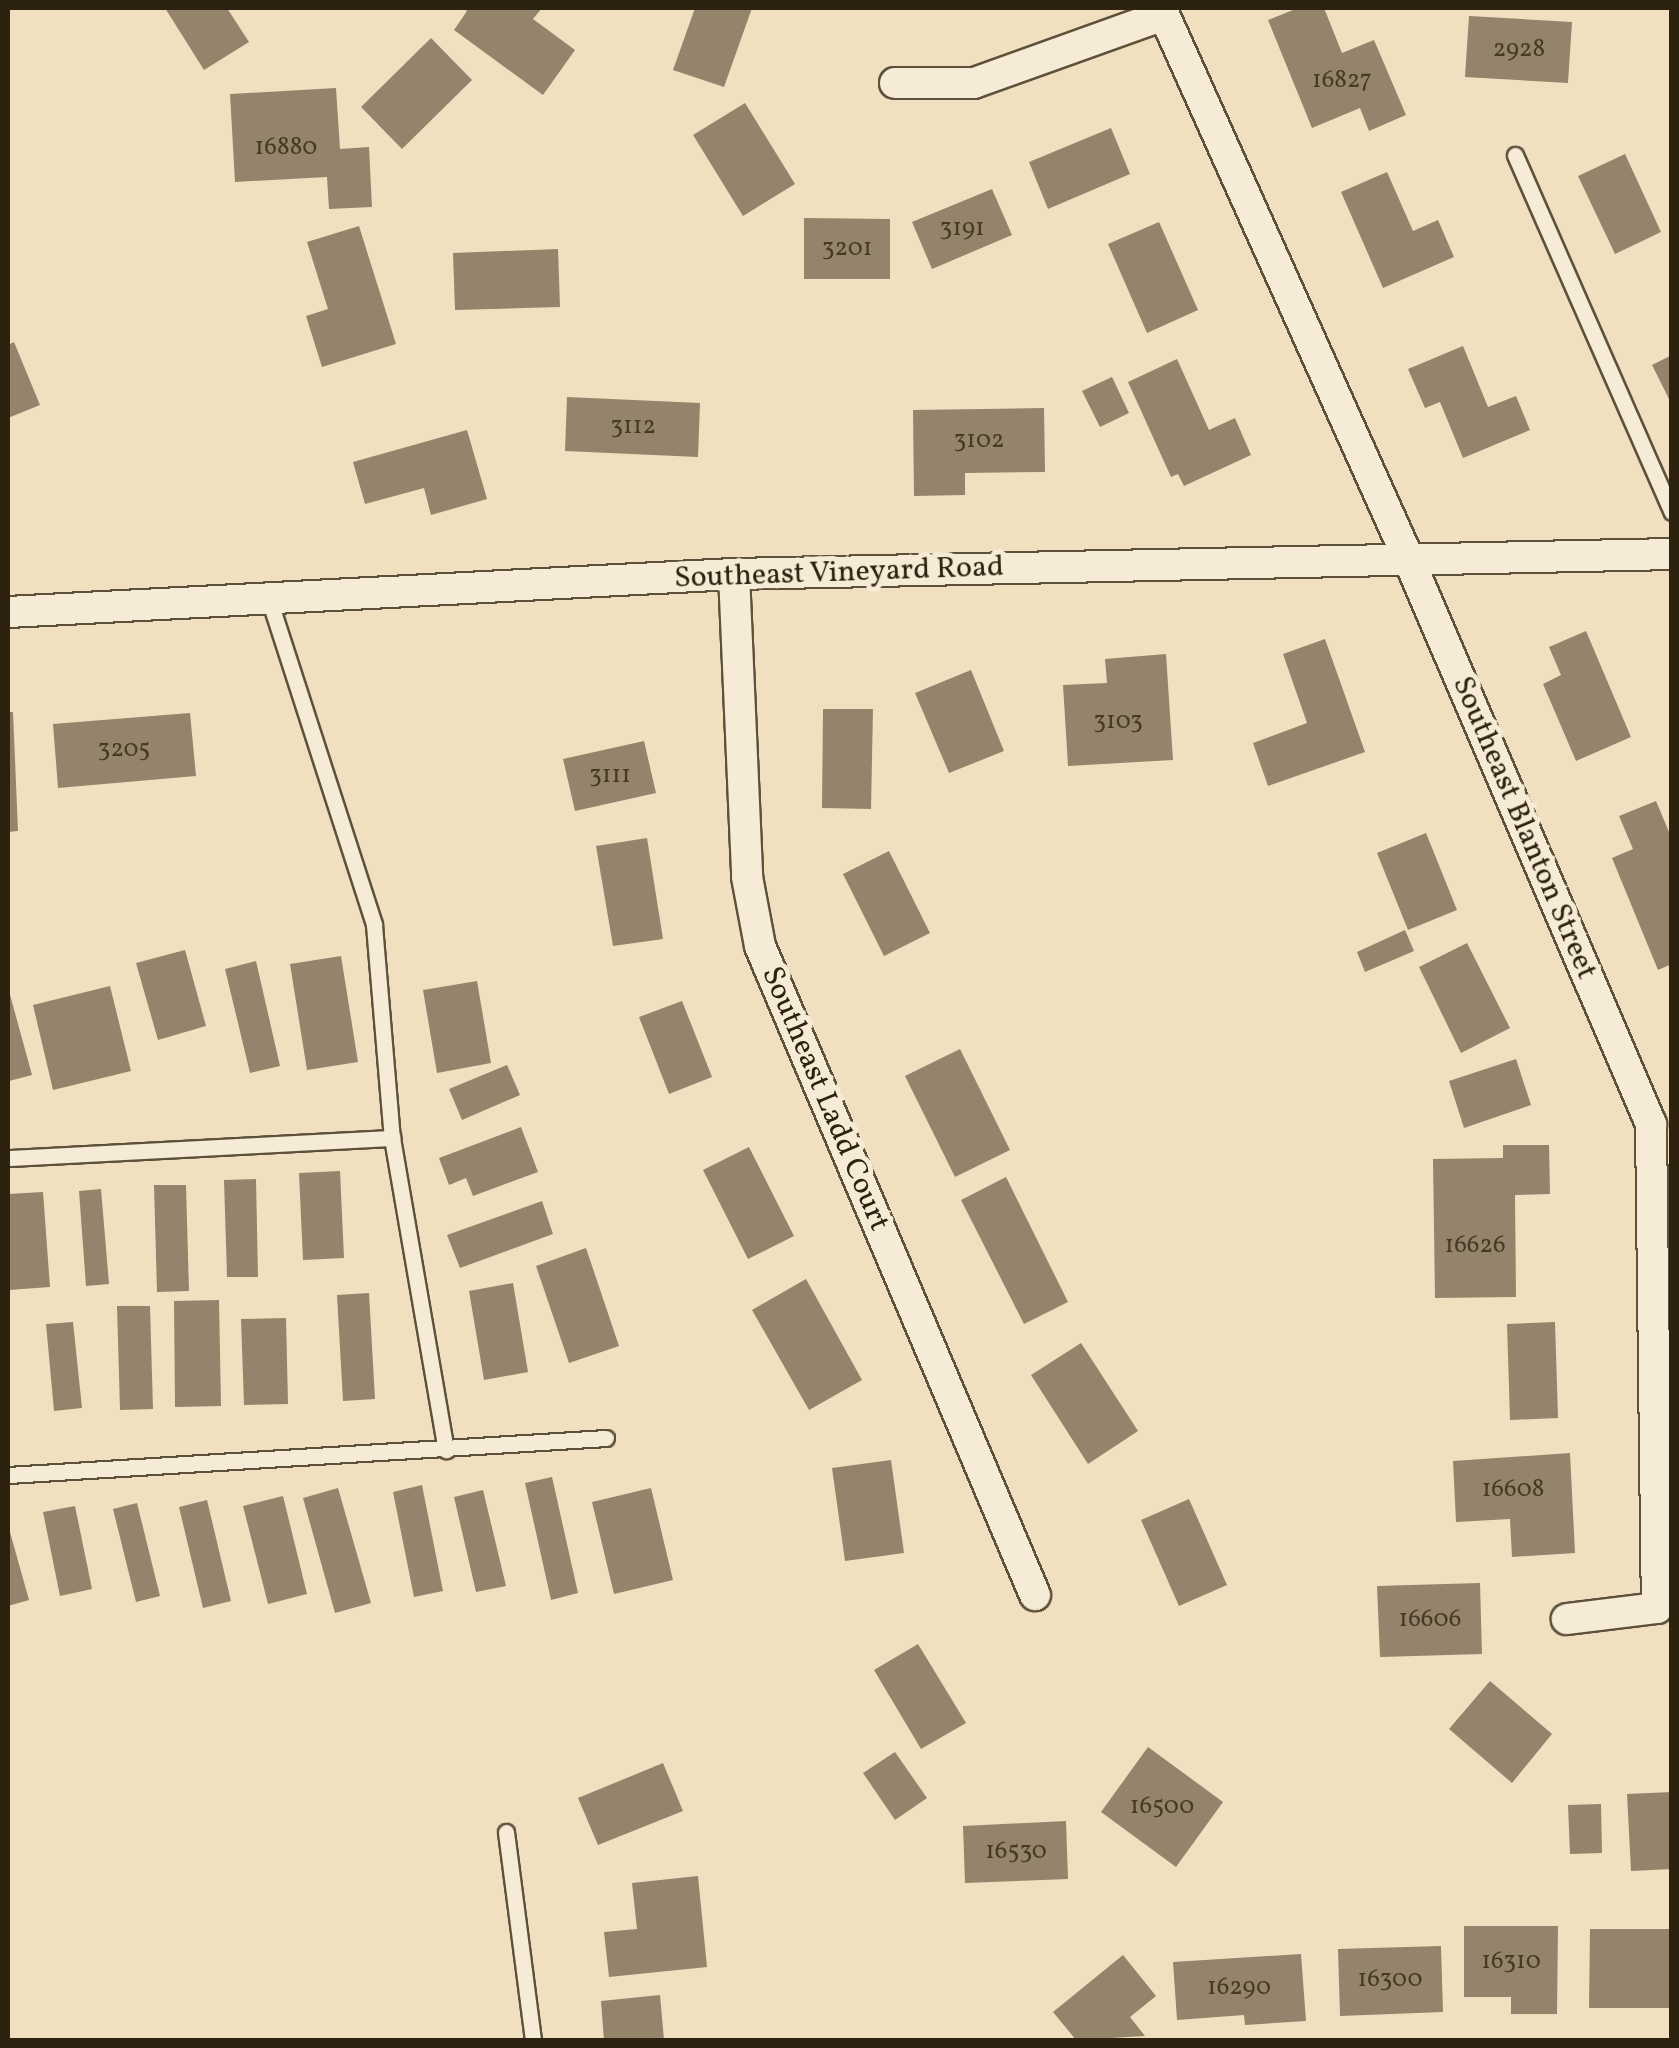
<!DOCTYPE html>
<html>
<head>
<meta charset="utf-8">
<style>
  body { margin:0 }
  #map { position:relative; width:1679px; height:2048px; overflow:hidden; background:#f1e0c0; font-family:Vollkorn,serif }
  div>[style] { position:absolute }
  .building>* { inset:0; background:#93846b }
  .roads { filter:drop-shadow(2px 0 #5e513b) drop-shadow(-2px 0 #5e513b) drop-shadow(0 2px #5e513b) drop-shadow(0 -2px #5e513b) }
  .lane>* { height:15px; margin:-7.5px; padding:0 7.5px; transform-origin:7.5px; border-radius:7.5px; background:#f6ebd6 }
  .street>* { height:30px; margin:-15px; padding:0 15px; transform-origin:15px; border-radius:15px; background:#f6ebd6 }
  span { translate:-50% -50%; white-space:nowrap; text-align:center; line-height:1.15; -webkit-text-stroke:10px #f6ebd6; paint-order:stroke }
  .number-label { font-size:25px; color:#463a26 }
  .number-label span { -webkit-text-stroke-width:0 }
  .street-label { font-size:30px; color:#2d210f }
  .frame { position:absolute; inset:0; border:10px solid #2d210f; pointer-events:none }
</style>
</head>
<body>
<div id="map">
  <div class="building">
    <div style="clip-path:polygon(165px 8px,227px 8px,249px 42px,204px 70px)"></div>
    <div style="clip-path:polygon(462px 8px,542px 8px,533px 19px,575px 50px,543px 95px,454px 30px,467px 11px)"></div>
    <div style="clip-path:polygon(695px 8px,752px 8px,724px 87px,673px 70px)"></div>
    <div style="clip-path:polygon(1298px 8px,1324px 8px,1342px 53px,1374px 40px,1406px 115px,1369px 131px,1360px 108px,1312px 128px,1268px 20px)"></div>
    <div style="clip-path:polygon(1469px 16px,1572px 22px,1568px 83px,1465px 77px)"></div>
    <div style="clip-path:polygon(431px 38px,472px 80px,402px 149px,361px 107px)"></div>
    <div style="clip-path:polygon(336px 88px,340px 149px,369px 147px,372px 207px,329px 209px,327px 177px,235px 182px,230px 94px)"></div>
    <div style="clip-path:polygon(745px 103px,795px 184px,743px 216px,693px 135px)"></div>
    <div style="clip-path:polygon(1111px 128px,1130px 174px,1048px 209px,1029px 162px)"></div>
    <div style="clip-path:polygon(1625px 154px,1661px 232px,1615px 254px,1578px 176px)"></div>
    <div style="clip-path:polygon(1387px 172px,1413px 231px,1438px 220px,1454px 257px,1383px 288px,1341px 192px)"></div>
    <div style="clip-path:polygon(992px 189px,1012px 235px,932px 269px,912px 222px)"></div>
    <div style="clip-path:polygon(804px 218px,890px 219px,890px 279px,804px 279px)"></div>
    <div style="clip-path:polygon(1159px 222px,1198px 310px,1147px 333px,1108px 244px)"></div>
    <div style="clip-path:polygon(359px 226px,396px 344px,322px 367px,306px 316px,328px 309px,307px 242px)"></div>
    <div style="clip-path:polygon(558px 249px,560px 307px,455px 310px,453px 253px)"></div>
    <div style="clip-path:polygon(14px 342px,40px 405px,8px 418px,8px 345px)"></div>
    <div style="clip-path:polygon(1463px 346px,1488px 407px,1516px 396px,1530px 430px,1463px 458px,1440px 402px,1425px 408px,1408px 369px)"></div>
    <div style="clip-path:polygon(1672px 355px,1672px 405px,1652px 365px)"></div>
    <div style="clip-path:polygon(1177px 359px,1209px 430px,1235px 418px,1251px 455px,1184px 486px,1178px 474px,1171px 477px,1128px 382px)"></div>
    <div style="clip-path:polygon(1112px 377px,1129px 413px,1100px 427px,1082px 391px)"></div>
    <div style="clip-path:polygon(567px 397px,700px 403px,698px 457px,565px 451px)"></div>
    <div style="clip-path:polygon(1044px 408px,1045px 472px,965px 473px,965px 495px,914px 496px,913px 410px)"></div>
    <div style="clip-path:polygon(467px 430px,487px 499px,431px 515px,424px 488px,365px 504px,353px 462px)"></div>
    <div style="clip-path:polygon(1586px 631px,1631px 737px,1576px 761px,1543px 684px,1561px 675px,1549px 647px)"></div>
    <div style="clip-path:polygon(1325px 639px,1365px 752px,1268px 786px,1253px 743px,1307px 723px,1283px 654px)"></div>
    <div style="clip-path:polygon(1166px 654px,1173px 760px,1068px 766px,1063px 685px,1107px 683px,1105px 659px)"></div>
    <div style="clip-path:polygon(971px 670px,1004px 751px,949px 773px,915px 693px)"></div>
    <div style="clip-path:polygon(823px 709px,873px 709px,871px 809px,822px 808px)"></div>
    <div style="clip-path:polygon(8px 712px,13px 712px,18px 831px,8px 832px)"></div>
    <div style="clip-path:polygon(190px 713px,196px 776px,58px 788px,53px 724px)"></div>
    <div style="clip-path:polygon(644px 741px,656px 793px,575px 811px,563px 759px)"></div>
    <div style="clip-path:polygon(1656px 801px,1672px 839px,1672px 964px,1658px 970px,1612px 858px,1633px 849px,1619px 816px)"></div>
    <div style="clip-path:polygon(1426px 833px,1457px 910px,1408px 930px,1377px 853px)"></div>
    <div style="clip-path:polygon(647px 838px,663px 939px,613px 946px,596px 846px)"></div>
    <div style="clip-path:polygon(889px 851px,930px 933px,884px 956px,843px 874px)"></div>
    <div style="clip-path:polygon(1405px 930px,1414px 951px,1365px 972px,1357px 952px)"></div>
    <div style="clip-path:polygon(1467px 943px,1510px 1028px,1461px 1053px,1419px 967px)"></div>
    <div style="clip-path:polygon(185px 950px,206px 1026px,158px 1040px,136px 963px)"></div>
    <div style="clip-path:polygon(341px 956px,358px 1062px,307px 1070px,290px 964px)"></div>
    <div style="clip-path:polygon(256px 961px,280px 1066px,250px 1073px,225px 969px)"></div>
    <div style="clip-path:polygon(477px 981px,491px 1063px,437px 1073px,423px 990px)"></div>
    <div style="clip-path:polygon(110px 986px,131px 1071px,53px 1090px,33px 1005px)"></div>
    <div style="clip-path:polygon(9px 991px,32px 1075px,9px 1081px,8px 1074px)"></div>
    <div style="clip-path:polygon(682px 1001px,712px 1077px,669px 1094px,639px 1017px)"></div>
    <div style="clip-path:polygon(960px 1049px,1010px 1150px,955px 1177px,905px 1076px)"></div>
    <div style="clip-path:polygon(1516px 1059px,1531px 1105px,1464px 1128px,1449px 1081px)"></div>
    <div style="clip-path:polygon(507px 1065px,520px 1095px,462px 1120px,449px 1089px)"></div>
    <div style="clip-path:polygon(521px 1127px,538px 1172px,473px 1196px,466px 1178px,449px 1185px,439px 1158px)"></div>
    <div style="clip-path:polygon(1503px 1145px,1549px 1145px,1550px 1194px,1515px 1195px,1516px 1297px,1435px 1298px,1433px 1159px,1503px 1158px)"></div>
    <div style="clip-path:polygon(749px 1147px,794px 1236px,748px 1259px,703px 1170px)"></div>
    <div style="clip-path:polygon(340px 1171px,344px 1258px,303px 1260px,299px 1173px)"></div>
    <div style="clip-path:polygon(1006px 1177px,1068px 1302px,1024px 1324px,961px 1200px)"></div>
    <div style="clip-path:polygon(256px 1179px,258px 1277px,227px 1277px,224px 1180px)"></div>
    <div style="clip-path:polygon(154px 1185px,186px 1185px,189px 1291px,157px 1292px)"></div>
    <div style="clip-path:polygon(101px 1189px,109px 1284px,86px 1286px,79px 1191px)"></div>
    <div style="clip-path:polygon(43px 1192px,50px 1287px,9px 1290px,8px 1194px)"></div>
    <div style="clip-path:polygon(542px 1201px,553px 1234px,460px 1268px,447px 1235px)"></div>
    <div style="clip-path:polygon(586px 1248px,619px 1346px,569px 1363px,536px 1266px)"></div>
    <div style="clip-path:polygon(806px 1279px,862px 1380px,809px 1410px,752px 1310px)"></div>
    <div style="clip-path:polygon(513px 1283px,528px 1372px,484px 1380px,469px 1291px)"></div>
    <div style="clip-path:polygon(369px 1293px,375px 1399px,343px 1401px,337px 1295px)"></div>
    <div style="clip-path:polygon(219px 1300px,221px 1406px,175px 1407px,174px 1301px)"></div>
    <div style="clip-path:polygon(117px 1306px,150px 1306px,153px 1409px,120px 1410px)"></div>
    <div style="clip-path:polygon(286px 1318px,288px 1404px,244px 1405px,241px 1319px)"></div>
    <div style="clip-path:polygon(73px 1322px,82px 1408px,54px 1411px,46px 1324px)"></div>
    <div style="clip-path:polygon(1555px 1322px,1558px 1418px,1510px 1420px,1507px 1324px)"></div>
    <div style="clip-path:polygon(1081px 1343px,1138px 1431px,1088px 1464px,1031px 1375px)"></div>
    <div style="clip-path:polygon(1570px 1453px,1575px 1553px,1512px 1557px,1510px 1519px,1456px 1522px,1453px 1461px)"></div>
    <div style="clip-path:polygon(891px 1460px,904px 1553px,845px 1561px,832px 1468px)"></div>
    <div style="clip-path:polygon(552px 1477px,578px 1593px,551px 1600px,525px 1483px)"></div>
    <div style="clip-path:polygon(422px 1485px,443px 1591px,414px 1597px,393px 1492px)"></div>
    <div style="clip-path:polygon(338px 1488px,371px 1603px,335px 1613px,303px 1498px)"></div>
    <div style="clip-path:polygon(651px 1488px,673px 1580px,614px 1594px,592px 1502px)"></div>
    <div style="clip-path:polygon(483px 1490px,506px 1586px,476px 1592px,454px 1497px)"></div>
    <div style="clip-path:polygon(283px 1496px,307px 1594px,268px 1604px,243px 1506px)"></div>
    <div style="clip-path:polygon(1189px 1499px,1227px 1585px,1179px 1606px,1141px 1520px)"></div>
    <div style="clip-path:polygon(207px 1500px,231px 1601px,203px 1608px,179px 1507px)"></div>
    <div style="clip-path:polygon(137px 1503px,160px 1596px,136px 1602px,113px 1509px)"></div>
    <div style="clip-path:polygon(75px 1506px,92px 1589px,60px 1596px,43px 1512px)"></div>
    <div style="clip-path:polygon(8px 1525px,29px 1600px,8px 1606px)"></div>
    <div style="clip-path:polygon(1480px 1583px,1482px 1654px,1380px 1657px,1377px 1586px)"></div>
    <div style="clip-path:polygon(918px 1644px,966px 1723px,921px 1749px,874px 1670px)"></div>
    <div style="clip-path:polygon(1490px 1681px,1552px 1734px,1512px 1783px,1449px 1729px)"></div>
    <div style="clip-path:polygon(1148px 1747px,1223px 1802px,1176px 1867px,1101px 1812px)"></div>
    <div style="clip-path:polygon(895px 1752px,927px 1798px,895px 1820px,863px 1773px)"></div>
    <div style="clip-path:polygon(663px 1763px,683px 1811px,598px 1845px,578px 1798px)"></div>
    <div style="clip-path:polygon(1672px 1792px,1672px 1869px,1631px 1871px,1627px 1794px)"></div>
    <div style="clip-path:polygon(1601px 1804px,1602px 1853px,1570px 1854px,1568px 1805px)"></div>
    <div style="clip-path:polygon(1066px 1821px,1068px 1879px,965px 1883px,963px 1826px)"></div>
    <div style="clip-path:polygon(698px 1876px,707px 1967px,609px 1977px,604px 1932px,637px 1929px,632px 1883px)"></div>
    <div style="clip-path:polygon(1464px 1926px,1558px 1926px,1557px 2014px,1511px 2014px,1511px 1997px,1464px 1997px)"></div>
    <div style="clip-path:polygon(1590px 1929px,1672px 1929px,1672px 2008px,1589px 2008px)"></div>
    <div style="clip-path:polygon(1441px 1946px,1443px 2012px,1340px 2016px,1338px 1949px)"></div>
    <div style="clip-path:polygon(1301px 1954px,1306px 2021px,1245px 2025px,1244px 2015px,1177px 2020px,1173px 1962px)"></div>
    <div style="clip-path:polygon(1123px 1955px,1156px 1996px,1130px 2017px,1145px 2036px,1076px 2040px,1053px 2012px)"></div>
    <div style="clip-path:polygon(660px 1995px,664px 2040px,604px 2040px,601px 2001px)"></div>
  </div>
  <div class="roads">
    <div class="lane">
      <div style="left:1515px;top:155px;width:390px;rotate:66.3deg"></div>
      <div style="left:269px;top:599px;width:342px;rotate:72.1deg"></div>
      <div style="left:374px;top:925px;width:214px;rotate:85.2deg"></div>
      <div style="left:392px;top:1138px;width:317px;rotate:80.2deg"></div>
      <div style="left:8px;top:1158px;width:385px;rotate:-3deg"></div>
      <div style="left:8px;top:1475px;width:599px;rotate:-3.54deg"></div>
      <div style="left:506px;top:1832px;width:210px;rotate:82.6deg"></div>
    </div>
    <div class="street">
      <div style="left:1161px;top:8px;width:605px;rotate:65.81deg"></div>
      <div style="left:1409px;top:560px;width:614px;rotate:66.78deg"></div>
      <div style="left:1651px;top:1124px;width:484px;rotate:89.3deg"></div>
      <div style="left:1657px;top:1608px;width:91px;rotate:173deg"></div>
      <div style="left:895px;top:83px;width:79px"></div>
      <div style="left:974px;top:83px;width:202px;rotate:-19.7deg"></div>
      <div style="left:734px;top:574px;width:303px;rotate:87.5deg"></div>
      <div style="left:747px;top:877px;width:70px;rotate:79.3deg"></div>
      <div style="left:760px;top:946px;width:705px;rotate:67.04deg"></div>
      <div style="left:8px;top:612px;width:727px;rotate:-3deg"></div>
      <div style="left:734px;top:574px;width:938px;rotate:-1.22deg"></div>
    </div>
  </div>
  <div class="number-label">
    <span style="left:1519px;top:50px">2928</span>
    <span style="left:1342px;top:81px">16827</span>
    <span style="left:286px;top:148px">16880</span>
    <span style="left:962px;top:229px">3191</span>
    <span style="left:847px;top:249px">3201</span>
    <span style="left:633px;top:427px">3112</span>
    <span style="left:979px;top:441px">3102</span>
    <span style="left:1118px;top:722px">3103</span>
    <span style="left:124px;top:750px">3205</span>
    <span style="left:610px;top:776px">3111</span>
    <span style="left:1475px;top:1246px">16626</span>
    <span style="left:1513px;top:1490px">16608</span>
    <span style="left:1430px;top:1620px">16606</span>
    <span style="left:1162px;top:1807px">16500</span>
    <span style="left:1016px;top:1852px">16530</span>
    <span style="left:1511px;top:1962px">16310</span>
    <span style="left:1390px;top:1980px">16300</span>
    <span style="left:1239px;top:1988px">16290</span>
  </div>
  <div class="street-label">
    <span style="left:839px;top:573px;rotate:-2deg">Southeast Vineyard Road</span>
    <span style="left:1524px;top:828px;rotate:67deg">Southeast Blanton Street</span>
    <span style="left:825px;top:1099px;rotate:67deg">Southeast Ladd Court</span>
  </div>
  <div class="frame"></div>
</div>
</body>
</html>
